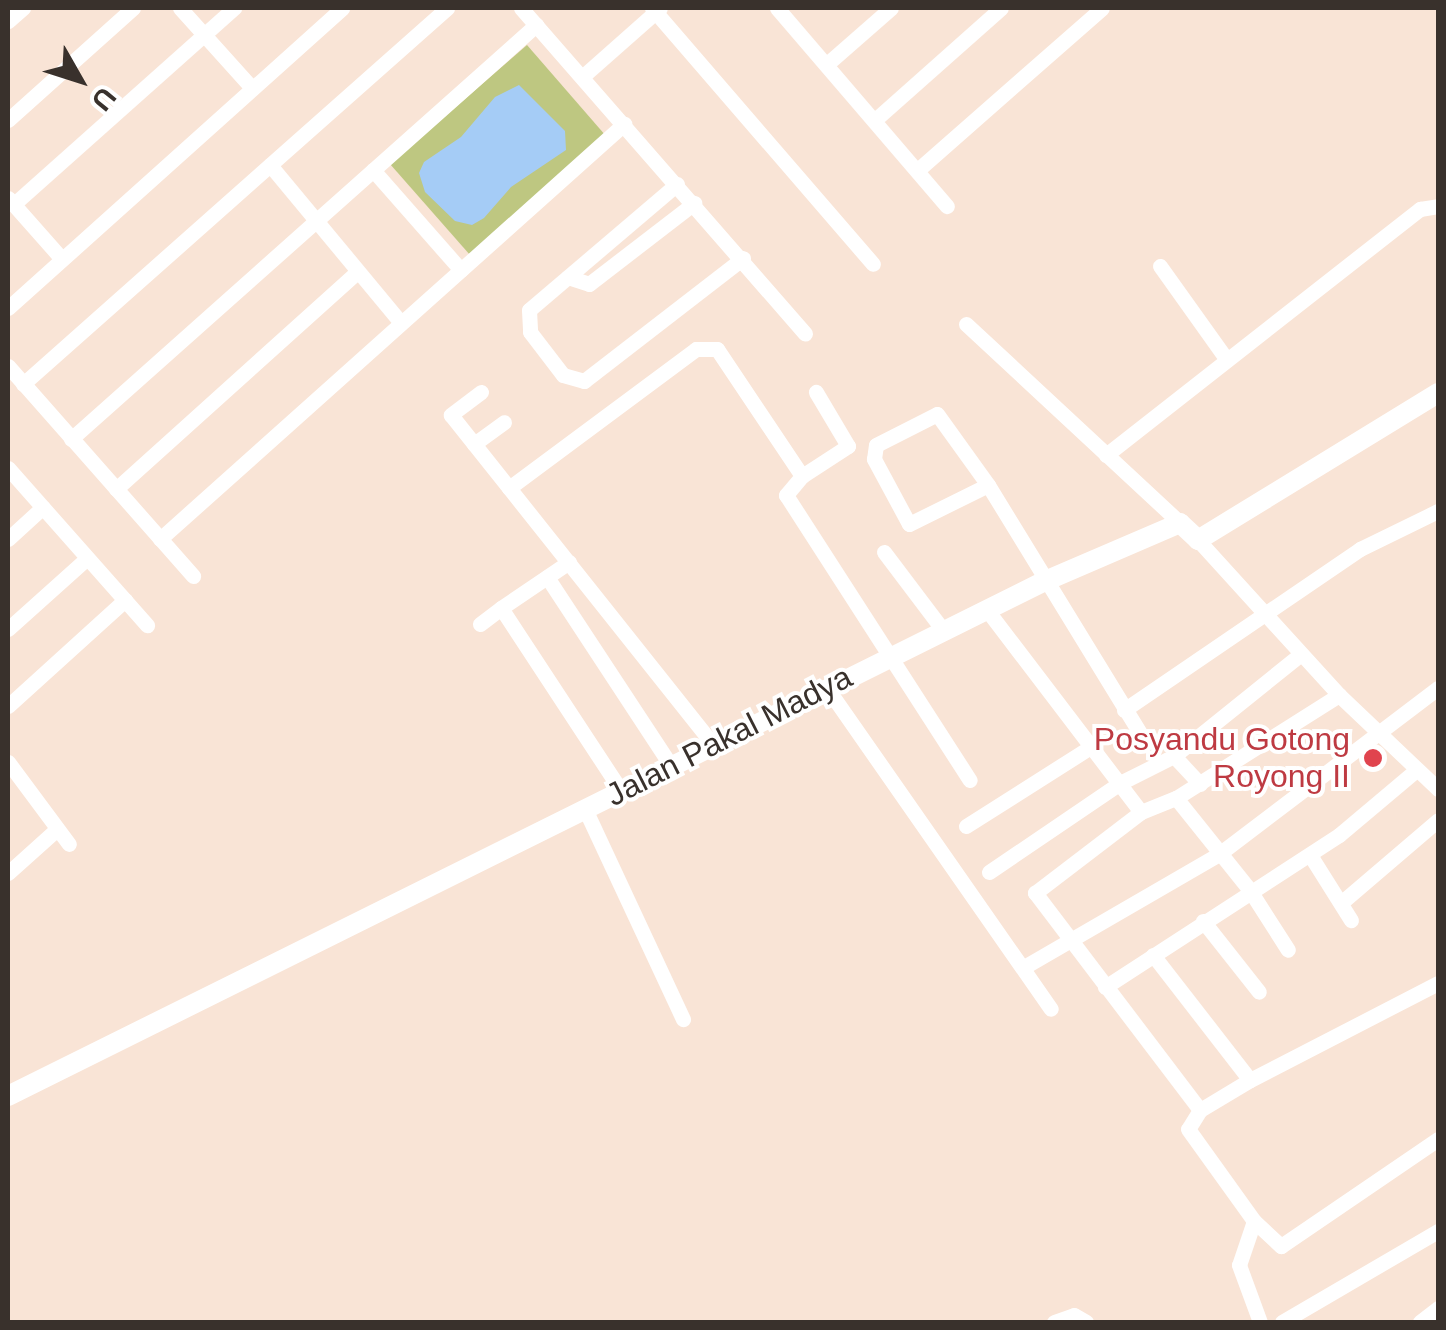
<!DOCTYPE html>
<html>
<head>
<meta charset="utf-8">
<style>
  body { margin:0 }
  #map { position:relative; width:1446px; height:1330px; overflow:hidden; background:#f9e4d6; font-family:Arial,sans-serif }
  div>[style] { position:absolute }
  .green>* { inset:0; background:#bec781 }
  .water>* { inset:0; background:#a5ccf6 }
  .minor>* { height:15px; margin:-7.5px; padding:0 7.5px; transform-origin:7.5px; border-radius:7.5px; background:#fff }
  .tertiary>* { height:20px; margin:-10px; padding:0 10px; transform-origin:10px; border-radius:10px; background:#fff }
  .dots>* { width:28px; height:28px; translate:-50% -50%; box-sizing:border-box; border:5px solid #fff; border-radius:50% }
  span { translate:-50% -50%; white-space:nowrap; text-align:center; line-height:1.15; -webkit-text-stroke:8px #fff; paint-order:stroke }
  .street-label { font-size:32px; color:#39312c }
  .health-label { font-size:32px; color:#be3a42 }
  .right { translate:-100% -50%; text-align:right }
  .frame { position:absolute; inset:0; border:10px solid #39312c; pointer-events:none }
  .north { position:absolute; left:30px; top:30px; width:100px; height:100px; -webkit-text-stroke:8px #fff; paint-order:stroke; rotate:129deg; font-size:28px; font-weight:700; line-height:40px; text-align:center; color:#39312c }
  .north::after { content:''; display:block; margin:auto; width:35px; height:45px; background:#39312c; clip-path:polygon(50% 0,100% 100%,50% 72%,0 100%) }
</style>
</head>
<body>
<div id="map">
  <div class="green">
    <div style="clip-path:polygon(527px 45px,606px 136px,470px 255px,390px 164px)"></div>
  </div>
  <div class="water">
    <div style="clip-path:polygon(519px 85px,565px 131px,566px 150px,511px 187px,484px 218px,472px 225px,455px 221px,425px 192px,419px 173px,424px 162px,461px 137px,495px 97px)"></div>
  </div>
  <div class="minor">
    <div style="left:180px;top:8px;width:108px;rotate:48deg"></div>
    <div style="left:521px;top:8px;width:432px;rotate:48.9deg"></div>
    <div style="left:652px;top:8px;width:338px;rotate:49.2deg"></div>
    <div style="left:777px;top:8px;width:261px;rotate:49.4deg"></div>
    <div style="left:8px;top:21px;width:20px;rotate:-41deg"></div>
    <div style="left:827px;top:64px;width:85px;rotate:-41.2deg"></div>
    <div style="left:582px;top:77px;width:104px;rotate:-41.5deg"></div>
    <div style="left:876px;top:119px;width:167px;rotate:-41.6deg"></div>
    <div style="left:8px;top:120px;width:168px;rotate:-41.9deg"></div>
    <div style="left:270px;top:165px;width:205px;rotate:50.3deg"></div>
    <div style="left:920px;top:168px;width:242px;rotate:-41.3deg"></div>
    <div style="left:373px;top:170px;width:133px;rotate:48.7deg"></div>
    <div style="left:677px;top:184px;width:194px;rotate:139.6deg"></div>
    <div style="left:529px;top:310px;width:22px;rotate:87deg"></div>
    <div style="left:530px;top:332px;width:54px;rotate:52.5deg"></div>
    <div style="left:563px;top:375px;width:22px;rotate:16deg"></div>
    <div style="left:584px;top:381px;width:201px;rotate:-37.7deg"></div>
    <div style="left:8px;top:198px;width:81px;rotate:48.5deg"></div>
    <div style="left:14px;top:204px;width:295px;rotate:-41.7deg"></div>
    <div style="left:1160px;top:266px;width:115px;rotate:54.5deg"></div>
    <div style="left:568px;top:277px;width:22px;rotate:18deg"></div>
    <div style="left:589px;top:284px;width:133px;rotate:-37.6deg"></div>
    <div style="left:8px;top:308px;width:449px;rotate:-41.9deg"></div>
    <div style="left:966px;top:324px;width:292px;rotate:42.9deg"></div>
    <div style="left:8px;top:366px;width:280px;rotate:48.6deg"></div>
    <div style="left:23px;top:384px;width:567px;rotate:-41.57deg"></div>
    <div style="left:481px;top:392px;width:38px;rotate:143deg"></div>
    <div style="left:451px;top:415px;width:419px;rotate:51.5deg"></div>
    <div style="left:71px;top:439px;width:623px;rotate:-41.68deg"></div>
    <div style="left:474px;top:444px;width:37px;rotate:-36deg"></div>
    <div style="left:1106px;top:455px;width:399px;rotate:-38.1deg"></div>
    <div style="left:1420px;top:209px;width:18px;rotate:-9deg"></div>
    <div style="left:8px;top:468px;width:210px;rotate:48.5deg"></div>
    <div style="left:802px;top:476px;width:55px;rotate:-33.1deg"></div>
    <div style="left:848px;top:446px;width:63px;rotate:-120.7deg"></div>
    <div style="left:988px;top:485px;width:88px;rotate:153.7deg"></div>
    <div style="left:909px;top:524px;width:74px;rotate:-118.3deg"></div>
    <div style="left:874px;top:459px;width:14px;rotate:-82deg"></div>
    <div style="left:876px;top:445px;width:68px;rotate:-26.9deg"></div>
    <div style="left:937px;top:414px;width:87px;rotate:54.3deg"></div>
    <div style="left:988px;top:485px;width:297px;rotate:58.5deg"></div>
    <div style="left:509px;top:488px;width:233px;rotate:-36.6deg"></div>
    <div style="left:696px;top:349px;width:21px"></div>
    <div style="left:717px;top:349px;width:153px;rotate:56.2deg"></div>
    <div style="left:802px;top:476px;width:25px;rotate:130deg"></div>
    <div style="left:786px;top:495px;width:339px;rotate:57.2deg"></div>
    <div style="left:116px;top:489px;width:323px;rotate:-42deg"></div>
    <div style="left:8px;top:539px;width:47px;rotate:-42.4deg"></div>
    <div style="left:160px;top:539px;width:623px;rotate:-41.81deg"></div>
    <div style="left:1198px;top:540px;width:210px;rotate:47.7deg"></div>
    <div style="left:1339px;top:695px;width:137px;rotate:43.5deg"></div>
    <div style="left:884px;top:552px;width:98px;rotate:52.9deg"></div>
    <div style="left:569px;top:562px;width:82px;rotate:145.9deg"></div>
    <div style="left:501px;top:608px;width:217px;rotate:56.7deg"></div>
    <div style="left:547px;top:577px;width:224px;rotate:56.7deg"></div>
    <div style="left:987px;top:610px;width:254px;rotate:52.7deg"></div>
    <div style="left:480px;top:624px;width:26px;rotate:-37deg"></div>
    <div style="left:8px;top:629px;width:106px;rotate:-41.9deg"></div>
    <div style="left:827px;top:688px;width:391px;rotate:55.1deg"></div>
    <div style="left:8px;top:706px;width:158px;rotate:-42.2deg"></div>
    <div style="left:1124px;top:710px;width:286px;rotate:-34.3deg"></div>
    <div style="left:1360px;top:549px;width:87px;rotate:-26deg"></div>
    <div style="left:8px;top:762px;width:102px;rotate:53.4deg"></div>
    <div style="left:1200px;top:784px;width:38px;rotate:-133deg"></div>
    <div style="left:1174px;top:756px;width:163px;rotate:-38.8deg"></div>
    <div style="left:1176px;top:798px;width:117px;rotate:51.3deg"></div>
    <div style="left:1249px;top:889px;width:72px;rotate:57.4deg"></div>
    <div style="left:585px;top:809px;width:232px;rotate:65deg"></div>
    <div style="left:966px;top:826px;width:153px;rotate:-32.4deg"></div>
    <div style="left:1310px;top:855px;width:77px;rotate:57.8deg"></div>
    <div style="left:989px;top:872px;width:158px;rotate:-34.2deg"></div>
    <div style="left:1120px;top:783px;width:60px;rotate:-26.6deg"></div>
    <div style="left:8px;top:873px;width:66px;rotate:-41.9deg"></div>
    <div style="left:1342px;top:902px;width:126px;rotate:-40.5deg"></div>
    <div style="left:1203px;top:921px;width:90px;rotate:51.7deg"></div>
    <div style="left:1153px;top:955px;width:158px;rotate:52.2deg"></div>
    <div style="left:1024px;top:967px;width:225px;rotate:-30.1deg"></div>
    <div style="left:1219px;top:854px;width:275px;rotate:-37.2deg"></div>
    <div style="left:1438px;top:983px;width:212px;rotate:152.7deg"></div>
    <div style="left:1250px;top:1080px;width:58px;rotate:149deg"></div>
    <div style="left:1200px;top:1110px;width:22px;rotate:122deg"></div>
    <div style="left:1188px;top:1129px;width:113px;rotate:54.3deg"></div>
    <div style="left:1254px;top:1221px;width:37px;rotate:43deg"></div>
    <div style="left:1281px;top:1246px;width:190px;rotate:-34.3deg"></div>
    <div style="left:1105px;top:987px;width:279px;rotate:-33deg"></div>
    <div style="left:1339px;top:835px;width:99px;rotate:-40.1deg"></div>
    <div style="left:1200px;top:1110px;width:273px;rotate:-127.2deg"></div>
    <div style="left:1035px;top:893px;width:133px;rotate:-37.4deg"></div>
    <div style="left:1141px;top:812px;width:38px;rotate:-22deg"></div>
    <div style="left:1176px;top:798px;width:193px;rotate:-32.3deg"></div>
    <div style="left:1254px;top:1221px;width:46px;rotate:108.8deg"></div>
    <div style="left:1239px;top:1265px;width:61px;rotate:69.8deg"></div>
    <div style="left:1054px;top:1322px;width:21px;rotate:-19deg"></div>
    <div style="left:1074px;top:1315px;width:14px;rotate:30deg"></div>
    <div style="left:1282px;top:1322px;width:181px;rotate:-30.3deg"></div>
    <div style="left:1420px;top:1322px;width:23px;rotate:-38deg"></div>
  </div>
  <div class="tertiary">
    <div style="left:8px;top:1096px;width:1156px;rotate:-26.41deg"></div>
    <div style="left:1043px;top:582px;width:149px;rotate:-23.3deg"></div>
    <div style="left:1180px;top:523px;width:25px;rotate:43deg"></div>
    <div style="left:1198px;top:540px;width:281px;rotate:-31.5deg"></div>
  </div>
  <div class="dots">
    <div style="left:1373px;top:758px;background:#e0444e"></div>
  </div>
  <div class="street-label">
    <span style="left:729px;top:736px;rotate:-27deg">Jalan Pakal Madya</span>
  </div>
  <div class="health-label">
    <span class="right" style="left:1350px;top:758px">Posyandu Gotong<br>Royong II</span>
  </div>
  <div class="frame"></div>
  <div class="north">U</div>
</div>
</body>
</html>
